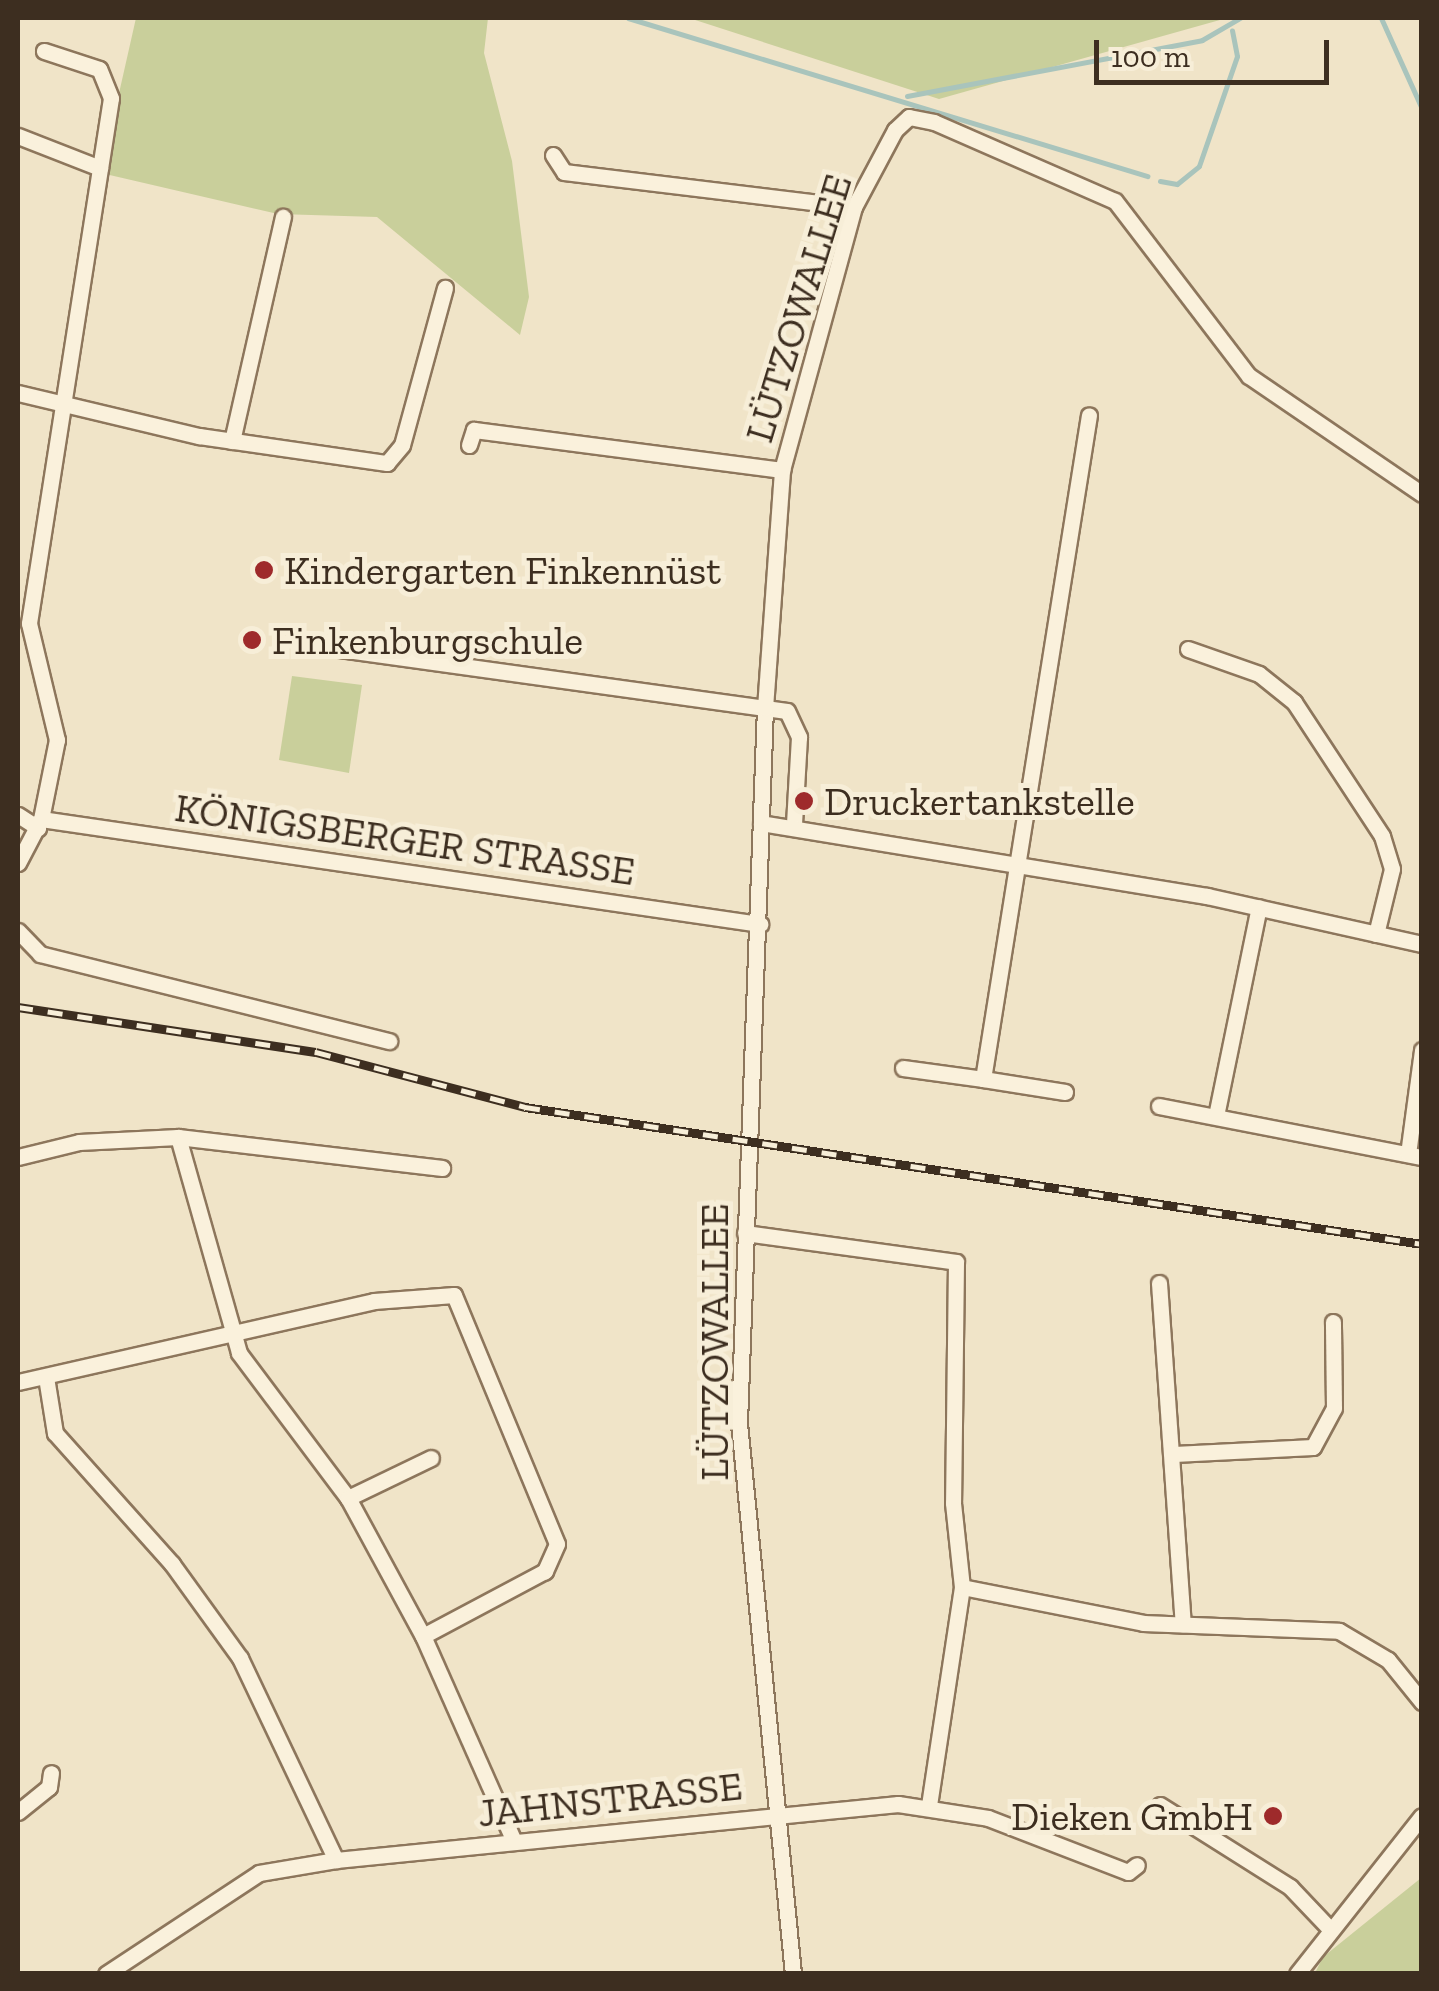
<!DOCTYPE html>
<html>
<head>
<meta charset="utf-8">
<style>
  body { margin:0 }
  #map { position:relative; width:1439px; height:1991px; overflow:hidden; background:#f0e4c8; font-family:"Zilla Slab",serif }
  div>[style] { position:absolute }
  .green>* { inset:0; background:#c9cf9b }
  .stream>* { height:5px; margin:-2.5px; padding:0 2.5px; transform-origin:2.5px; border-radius:2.5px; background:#a9c4bc }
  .roads { filter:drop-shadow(2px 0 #8d765c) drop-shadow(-2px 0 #8d765c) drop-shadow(0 2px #8d765c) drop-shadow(0 -2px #8d765c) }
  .minor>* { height:15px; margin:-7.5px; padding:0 7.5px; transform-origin:7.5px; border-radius:7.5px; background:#faf1dc }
  .rail>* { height:9px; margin-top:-4.5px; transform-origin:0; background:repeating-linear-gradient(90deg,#f7eed8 0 15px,#3d2e20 0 30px); box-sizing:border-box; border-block:2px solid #3d2e20 }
  .dots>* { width:28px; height:28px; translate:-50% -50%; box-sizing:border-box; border:5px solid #f7eed8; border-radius:50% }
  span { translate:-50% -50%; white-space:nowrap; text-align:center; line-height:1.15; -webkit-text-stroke:10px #f7eed8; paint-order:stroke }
  .street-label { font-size:40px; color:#3d2e20 }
  .poi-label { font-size:40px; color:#3d2e20 }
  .left { translate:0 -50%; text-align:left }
  .right { translate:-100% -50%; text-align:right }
  .frame { position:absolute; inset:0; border:20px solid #3d2e20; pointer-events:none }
  .scale { position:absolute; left:1094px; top:40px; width:235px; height:45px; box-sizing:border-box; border:5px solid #3d2e20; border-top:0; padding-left:12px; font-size:30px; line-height:35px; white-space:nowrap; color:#3d2e20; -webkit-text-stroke:8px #f7eed8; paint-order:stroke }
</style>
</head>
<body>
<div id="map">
  <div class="green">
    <div style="clip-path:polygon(136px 18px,488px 18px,484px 53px,512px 161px,529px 297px,520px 335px,377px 217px,278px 214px,101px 173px)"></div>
    <div style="clip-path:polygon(689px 18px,1227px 18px,939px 99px)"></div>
    <div style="clip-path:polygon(292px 676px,362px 685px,349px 773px,279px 760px)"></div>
    <div style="clip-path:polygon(1421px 1878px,1421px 1973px,1315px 1973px,1323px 1957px)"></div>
  </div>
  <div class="stream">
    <div style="left:628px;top:18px;width:543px;rotate:16.93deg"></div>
    <div style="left:1381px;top:18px;width:100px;rotate:65.7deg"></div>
    <div style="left:907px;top:96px;width:300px;rotate:-10.7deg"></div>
    <div style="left:1202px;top:40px;width:44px;rotate:-30.1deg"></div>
    <div style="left:1160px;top:181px;width:17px;rotate:10deg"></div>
    <div style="left:1177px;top:184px;width:28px;rotate:-39deg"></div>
    <div style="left:1199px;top:166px;width:116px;rotate:-70.9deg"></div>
    <div style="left:1237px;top:56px;width:26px;rotate:-101deg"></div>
  </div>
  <div class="roads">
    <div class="minor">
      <div style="left:18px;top:136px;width:88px;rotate:21.3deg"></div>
      <div style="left:553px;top:155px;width:20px;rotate:57deg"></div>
      <div style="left:564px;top:172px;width:292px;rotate:6.9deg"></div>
      <div style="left:18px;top:393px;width:186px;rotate:13.4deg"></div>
      <div style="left:199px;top:436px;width:190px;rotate:8.2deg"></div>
      <div style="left:387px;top:463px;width:23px;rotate:-50deg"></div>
      <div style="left:402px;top:445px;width:163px;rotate:-74.7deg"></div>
      <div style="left:232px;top:441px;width:230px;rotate:-77.2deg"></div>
      <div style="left:469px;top:445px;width:16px;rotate:-72deg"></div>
      <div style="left:474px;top:430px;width:311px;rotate:7.4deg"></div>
      <div style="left:318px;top:646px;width:473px;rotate:7.9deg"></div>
      <div style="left:787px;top:711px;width:29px;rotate:65deg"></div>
      <div style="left:799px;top:737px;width:88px;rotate:93.3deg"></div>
      <div style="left:1188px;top:649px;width:75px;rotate:19.4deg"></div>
      <div style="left:1259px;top:674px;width:45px;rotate:38.7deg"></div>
      <div style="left:1294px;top:702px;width:160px;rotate:56.7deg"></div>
      <div style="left:1382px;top:836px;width:34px;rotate:73deg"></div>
      <div style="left:1392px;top:869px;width:67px;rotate:103.8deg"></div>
      <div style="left:18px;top:815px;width:24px;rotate:33deg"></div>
      <div style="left:41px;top:819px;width:727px;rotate:8.31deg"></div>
      <div style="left:761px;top:823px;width:452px;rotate:9.3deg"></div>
      <div style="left:1207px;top:896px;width:220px;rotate:12.6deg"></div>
      <div style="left:18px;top:863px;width:50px;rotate:-62.4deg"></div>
      <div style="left:41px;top:819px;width:81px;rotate:-78.6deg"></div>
      <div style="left:57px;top:740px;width:120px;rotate:-103.5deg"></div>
      <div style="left:29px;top:623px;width:531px;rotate:-81.12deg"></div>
      <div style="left:111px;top:98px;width:31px;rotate:-112deg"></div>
      <div style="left:99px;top:69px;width:58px;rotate:-161.9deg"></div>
      <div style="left:18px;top:931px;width:32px;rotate:46deg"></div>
      <div style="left:40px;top:954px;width:360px;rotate:14deg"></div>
      <div style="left:903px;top:1068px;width:81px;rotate:7.8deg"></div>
      <div style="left:983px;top:1079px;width:672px;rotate:-80.93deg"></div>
      <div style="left:983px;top:1079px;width:83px;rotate:9deg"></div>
      <div style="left:1159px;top:1106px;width:268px;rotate:11deg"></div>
      <div style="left:1216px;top:1116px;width:213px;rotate:-78.4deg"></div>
      <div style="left:178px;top:1137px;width:224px;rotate:74.2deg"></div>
      <div style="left:239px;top:1353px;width:181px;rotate:53.1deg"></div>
      <div style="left:348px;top:1498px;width:157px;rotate:61.5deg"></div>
      <div style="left:423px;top:1636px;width:224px;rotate:66.1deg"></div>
      <div style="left:1408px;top:1154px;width:105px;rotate:-82.3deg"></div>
      <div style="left:18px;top:1157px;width:63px;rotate:-13.8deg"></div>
      <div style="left:79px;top:1142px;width:99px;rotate:-2.9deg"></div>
      <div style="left:178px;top:1137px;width:266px;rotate:6.7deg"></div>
      <div style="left:745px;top:1233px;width:213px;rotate:7.8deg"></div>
      <div style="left:956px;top:1262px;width:241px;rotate:90.7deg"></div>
      <div style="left:953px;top:1503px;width:84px;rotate:83.9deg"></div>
      <div style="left:962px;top:1587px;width:221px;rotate:98.6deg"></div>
      <div style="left:1159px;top:1283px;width:342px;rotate:86deg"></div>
      <div style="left:46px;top:1377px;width:57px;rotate:80.9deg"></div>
      <div style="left:55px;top:1433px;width:176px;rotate:48.2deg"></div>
      <div style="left:172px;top:1564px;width:116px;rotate:54.1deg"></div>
      <div style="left:240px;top:1658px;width:224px;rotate:64.6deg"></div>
      <div style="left:18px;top:1382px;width:365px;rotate:-12.8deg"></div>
      <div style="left:374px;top:1301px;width:80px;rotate:-4.3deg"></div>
      <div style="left:454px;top:1295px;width:269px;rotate:67.5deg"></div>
      <div style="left:557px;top:1544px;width:30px;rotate:114deg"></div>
      <div style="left:545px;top:1571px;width:138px;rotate:152deg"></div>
      <div style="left:1174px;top:1454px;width:139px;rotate:-2.9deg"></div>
      <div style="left:1313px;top:1447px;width:44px;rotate:-61.7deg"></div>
      <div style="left:1334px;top:1408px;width:86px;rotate:-90.7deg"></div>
      <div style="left:348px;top:1498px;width:92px;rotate:-25.7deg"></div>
      <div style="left:962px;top:1587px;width:185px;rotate:11.2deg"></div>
      <div style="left:1143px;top:1623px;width:196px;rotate:2.3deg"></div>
      <div style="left:1339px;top:1631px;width:57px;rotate:30.6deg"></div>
      <div style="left:1388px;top:1660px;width:54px;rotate:51deg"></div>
      <div style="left:1160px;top:1805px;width:154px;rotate:32.2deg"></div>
      <div style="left:1290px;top:1887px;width:54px;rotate:46.5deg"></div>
      <div style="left:18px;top:1812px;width:40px;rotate:-39deg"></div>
      <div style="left:49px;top:1787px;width:14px;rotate:-82deg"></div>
      <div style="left:106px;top:1974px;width:183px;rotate:-33.4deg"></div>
      <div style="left:259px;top:1873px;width:78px;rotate:-9.6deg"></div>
      <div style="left:336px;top:1860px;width:565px;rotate:-5.69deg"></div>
      <div style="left:898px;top:1804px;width:91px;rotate:8.8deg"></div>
      <div style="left:988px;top:1818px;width:150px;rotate:21.1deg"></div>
      <div style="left:1128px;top:1872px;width:11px;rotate:-38deg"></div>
      <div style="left:793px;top:1974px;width:554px;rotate:-95.6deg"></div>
      <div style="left:739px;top:1423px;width:715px;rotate:-87.92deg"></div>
      <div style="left:765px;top:708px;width:239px;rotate:-85.9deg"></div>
      <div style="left:782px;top:470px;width:273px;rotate:-74.7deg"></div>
      <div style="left:854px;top:207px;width:87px;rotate:-62deg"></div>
      <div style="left:895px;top:130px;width:19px;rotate:-43deg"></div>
      <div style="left:909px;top:117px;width:25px;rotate:11deg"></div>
      <div style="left:934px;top:122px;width:197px;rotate:23.6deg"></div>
      <div style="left:1115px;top:201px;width:220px;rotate:52.6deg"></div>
      <div style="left:1249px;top:376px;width:209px;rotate:34.3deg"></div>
      <div style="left:1297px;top:1974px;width:201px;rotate:-51.7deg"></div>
    </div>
  </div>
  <div class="rail">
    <div style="left:18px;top:1007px;width:301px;rotate:8.6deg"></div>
    <div style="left:316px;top:1052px;width:216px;rotate:14.7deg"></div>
    <div style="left:525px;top:1107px;width:907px;rotate:8.68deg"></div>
  </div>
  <div class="dots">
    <div style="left:264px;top:570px;background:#9e2a2b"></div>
    <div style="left:252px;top:640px;background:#9e2a2b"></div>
    <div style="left:804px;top:801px;background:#9e2a2b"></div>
    <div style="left:1273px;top:1816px;background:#9e2a2b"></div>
  </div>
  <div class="street-label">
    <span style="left:798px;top:308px;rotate:-73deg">LÜTZOWALLEE</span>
    <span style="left:405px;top:839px;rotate:8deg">KÖNIGSBERGER STRASSE</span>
    <span style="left:714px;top:1342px;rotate:-90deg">LÜTZOWALLEE</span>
    <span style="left:610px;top:1799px;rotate:-6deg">JAHNSTRASSE</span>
  </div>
  <div class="poi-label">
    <span class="left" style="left:284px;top:570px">Kindergarten Finkennüst</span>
    <span class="left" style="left:272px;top:640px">Finkenburgschule</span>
    <span class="left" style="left:824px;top:801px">Druckertankstelle</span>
    <span class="right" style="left:1253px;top:1816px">Dieken GmbH</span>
  </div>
  <div class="frame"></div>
  <div class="scale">100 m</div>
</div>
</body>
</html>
